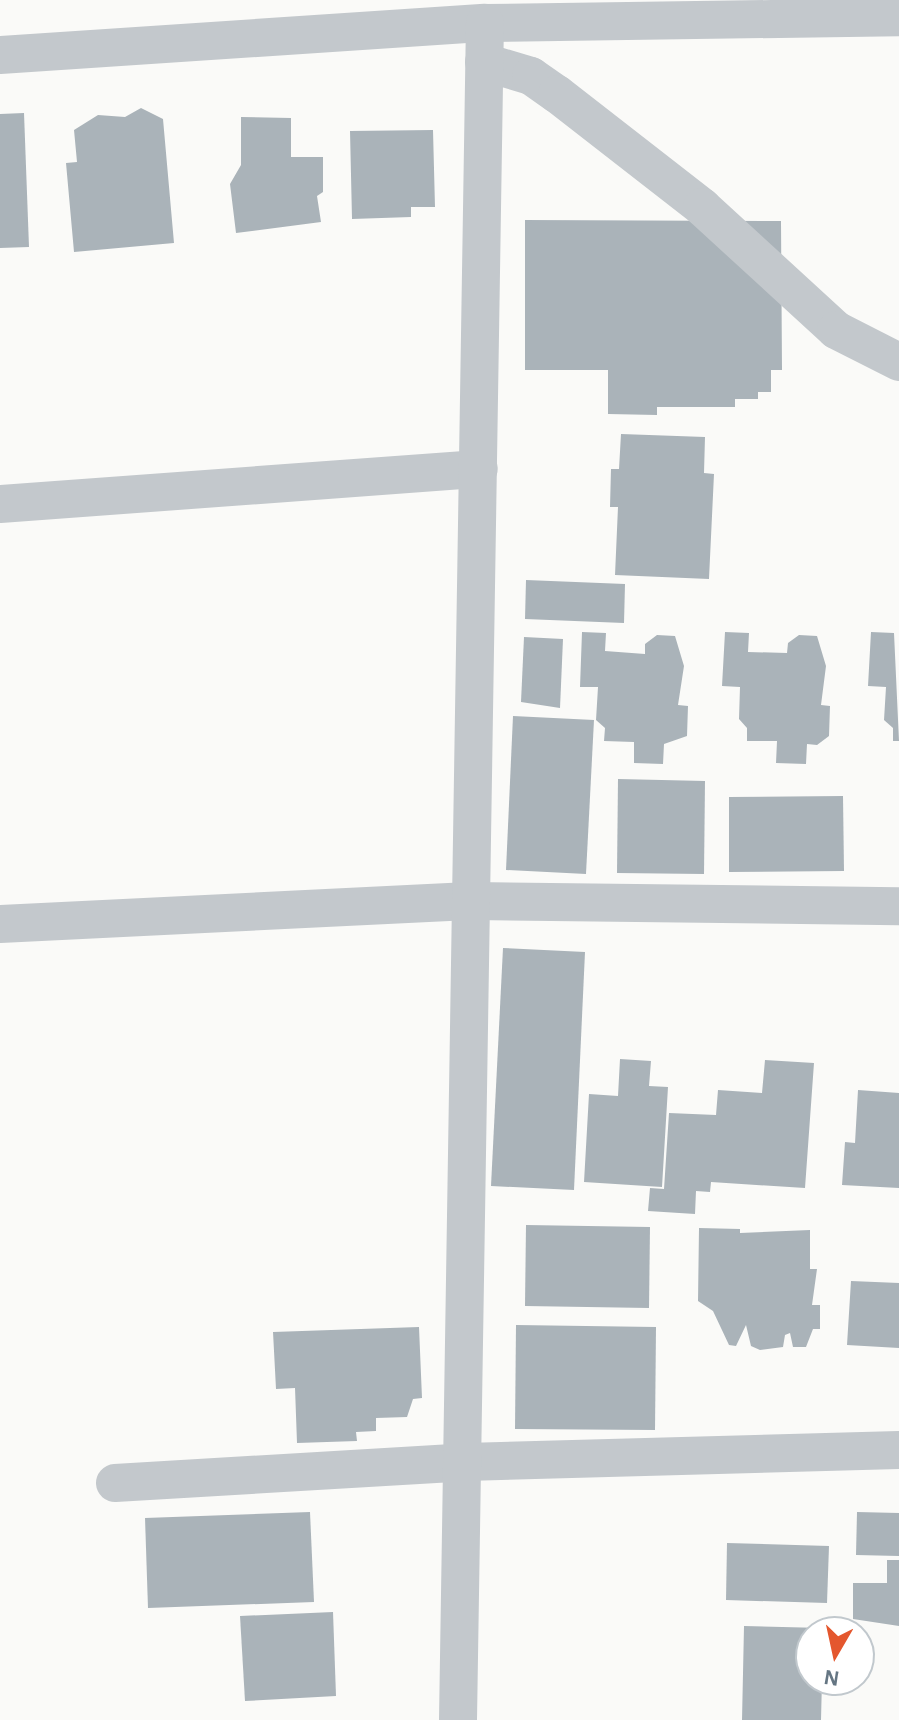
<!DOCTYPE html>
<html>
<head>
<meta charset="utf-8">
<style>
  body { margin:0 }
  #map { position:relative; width:899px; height:1720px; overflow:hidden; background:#fafaf8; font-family:"Alegreya Sans",sans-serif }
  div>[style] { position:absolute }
  .building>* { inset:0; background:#aab3b9 }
  .street>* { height:38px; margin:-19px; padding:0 19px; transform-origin:19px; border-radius:19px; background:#c3c8cc }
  span { translate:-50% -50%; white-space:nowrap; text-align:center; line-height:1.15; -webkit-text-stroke:8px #fff; paint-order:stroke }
  .north { position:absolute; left:795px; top:1616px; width:80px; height:80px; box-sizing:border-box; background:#fff; border:2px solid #c1c8cd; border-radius:50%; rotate:189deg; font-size:22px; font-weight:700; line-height:32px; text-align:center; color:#657683 }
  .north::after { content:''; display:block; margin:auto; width:28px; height:36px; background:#e4572e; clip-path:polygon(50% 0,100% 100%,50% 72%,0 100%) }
</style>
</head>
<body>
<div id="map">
  <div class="building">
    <div style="clip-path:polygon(141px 108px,163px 119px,174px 243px,74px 252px,66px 163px,77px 162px,74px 130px,98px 115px,125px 117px)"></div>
    <div style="clip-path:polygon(24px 113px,29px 247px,0 248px,0 114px)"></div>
    <div style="clip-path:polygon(241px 117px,291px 118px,291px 157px,323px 157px,323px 192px,317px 196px,321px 222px,236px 233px,230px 184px,241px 165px)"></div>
    <div style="clip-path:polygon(433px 130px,435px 207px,411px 207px,411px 217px,352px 219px,350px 131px)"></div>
    <div style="clip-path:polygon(525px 220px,781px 221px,782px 370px,771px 370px,771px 392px,758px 392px,758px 399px,735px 399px,735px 407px,657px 407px,657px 415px,608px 414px,608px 370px,525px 370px)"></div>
    <div style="clip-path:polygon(621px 434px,705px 437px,704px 473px,714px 474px,709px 579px,615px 575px,618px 507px,610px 507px,611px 469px,619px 469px)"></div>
    <div style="clip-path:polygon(526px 580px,625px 584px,624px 623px,525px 619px)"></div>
    <div style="clip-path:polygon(582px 632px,606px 633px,605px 651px,645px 654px,645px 644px,657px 635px,675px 636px,684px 666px,678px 705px,688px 706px,687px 736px,664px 744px,663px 764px,634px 763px,634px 742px,604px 741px,605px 728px,596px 720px,598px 687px,580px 687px)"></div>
    <div style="clip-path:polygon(725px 632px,749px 633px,748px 652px,787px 653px,788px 643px,799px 635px,817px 636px,826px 666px,821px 705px,830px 706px,829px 736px,817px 745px,807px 744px,806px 764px,776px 763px,777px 741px,747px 741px,747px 728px,739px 719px,740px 687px,722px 686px)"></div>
    <div style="clip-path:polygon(871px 632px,894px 633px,899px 741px,893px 741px,893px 728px,884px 720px,886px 687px,868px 686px)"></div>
    <div style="clip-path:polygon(524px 637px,563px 639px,560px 708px,521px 702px)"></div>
    <div style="clip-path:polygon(513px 716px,594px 720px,586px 874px,506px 870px)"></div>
    <div style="clip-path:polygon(618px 779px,705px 781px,704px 874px,617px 873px)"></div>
    <div style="clip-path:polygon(843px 796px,844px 871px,729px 872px,729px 797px)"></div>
    <div style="clip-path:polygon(503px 948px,585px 952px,574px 1190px,491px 1186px)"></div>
    <div style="clip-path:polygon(620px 1059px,651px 1061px,649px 1086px,668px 1087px,662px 1187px,584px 1182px,589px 1094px,618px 1096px)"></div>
    <div style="clip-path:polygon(765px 1060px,814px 1063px,805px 1188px,711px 1182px,710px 1192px,696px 1191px,695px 1214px,648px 1211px,650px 1188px,664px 1189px,669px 1113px,716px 1115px,718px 1090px,762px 1093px)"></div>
    <div style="clip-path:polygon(858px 1090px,899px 1093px,899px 1188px,842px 1185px,845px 1142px,855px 1143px)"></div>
    <div style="clip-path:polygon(526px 1225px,650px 1227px,649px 1308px,525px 1306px)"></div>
    <div style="clip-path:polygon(699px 1228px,740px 1229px,740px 1233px,810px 1230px,810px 1269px,817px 1269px,812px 1305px,820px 1305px,820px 1329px,813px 1329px,806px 1347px,793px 1347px,790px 1333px,785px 1335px,783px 1347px,760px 1350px,751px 1346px,746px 1325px,736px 1346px,729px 1345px,713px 1311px,698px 1301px)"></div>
    <div style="clip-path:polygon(851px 1281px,899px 1283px,899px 1348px,847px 1345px)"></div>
    <div style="clip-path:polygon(516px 1325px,656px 1327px,655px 1430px,515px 1429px)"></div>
    <div style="clip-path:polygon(419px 1327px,422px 1398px,413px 1399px,407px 1417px,376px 1418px,376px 1431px,356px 1432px,357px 1441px,297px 1443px,295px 1388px,276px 1389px,273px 1332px)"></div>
    <div style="clip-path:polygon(310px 1512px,314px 1602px,148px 1608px,145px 1518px)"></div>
    <div style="clip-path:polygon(857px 1512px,899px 1513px,899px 1556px,856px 1555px)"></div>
    <div style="clip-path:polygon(727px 1543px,829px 1546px,827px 1603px,726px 1600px)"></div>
    <div style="clip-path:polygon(887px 1560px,899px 1560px,899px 1626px,853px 1619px,853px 1583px,887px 1583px)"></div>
    <div style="clip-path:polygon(333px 1612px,336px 1696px,245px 1701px,240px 1616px)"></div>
    <div style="clip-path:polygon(744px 1626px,823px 1628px,823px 1632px,811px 1632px,811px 1680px,822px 1680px,821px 1720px,742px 1720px)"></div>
  </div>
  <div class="street">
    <div style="left:0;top:55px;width:486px;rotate:-3.8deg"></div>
    <div style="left:485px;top:23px;width:414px;rotate:-0.8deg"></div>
    <div style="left:484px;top:62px;width:49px;rotate:16.6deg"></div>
    <div style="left:531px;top:76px;width:32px;rotate:35deg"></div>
    <div style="left:557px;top:94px;width:184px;rotate:37.9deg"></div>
    <div style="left:702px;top:207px;width:182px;rotate:42.5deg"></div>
    <div style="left:836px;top:330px;width:71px;rotate:26.9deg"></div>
    <div style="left:0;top:504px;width:480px;rotate:-4.2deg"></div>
    <div style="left:0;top:924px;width:475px;rotate:-2.8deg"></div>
    <div style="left:474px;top:901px;width:425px;rotate:0.7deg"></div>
    <div style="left:115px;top:1483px;width:351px;rotate:-3.4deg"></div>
    <div style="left:465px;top:1462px;width:434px;rotate:-1.6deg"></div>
    <div style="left:458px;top:1720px;width:1697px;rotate:-89.09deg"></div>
  </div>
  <div class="north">N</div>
</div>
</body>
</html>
